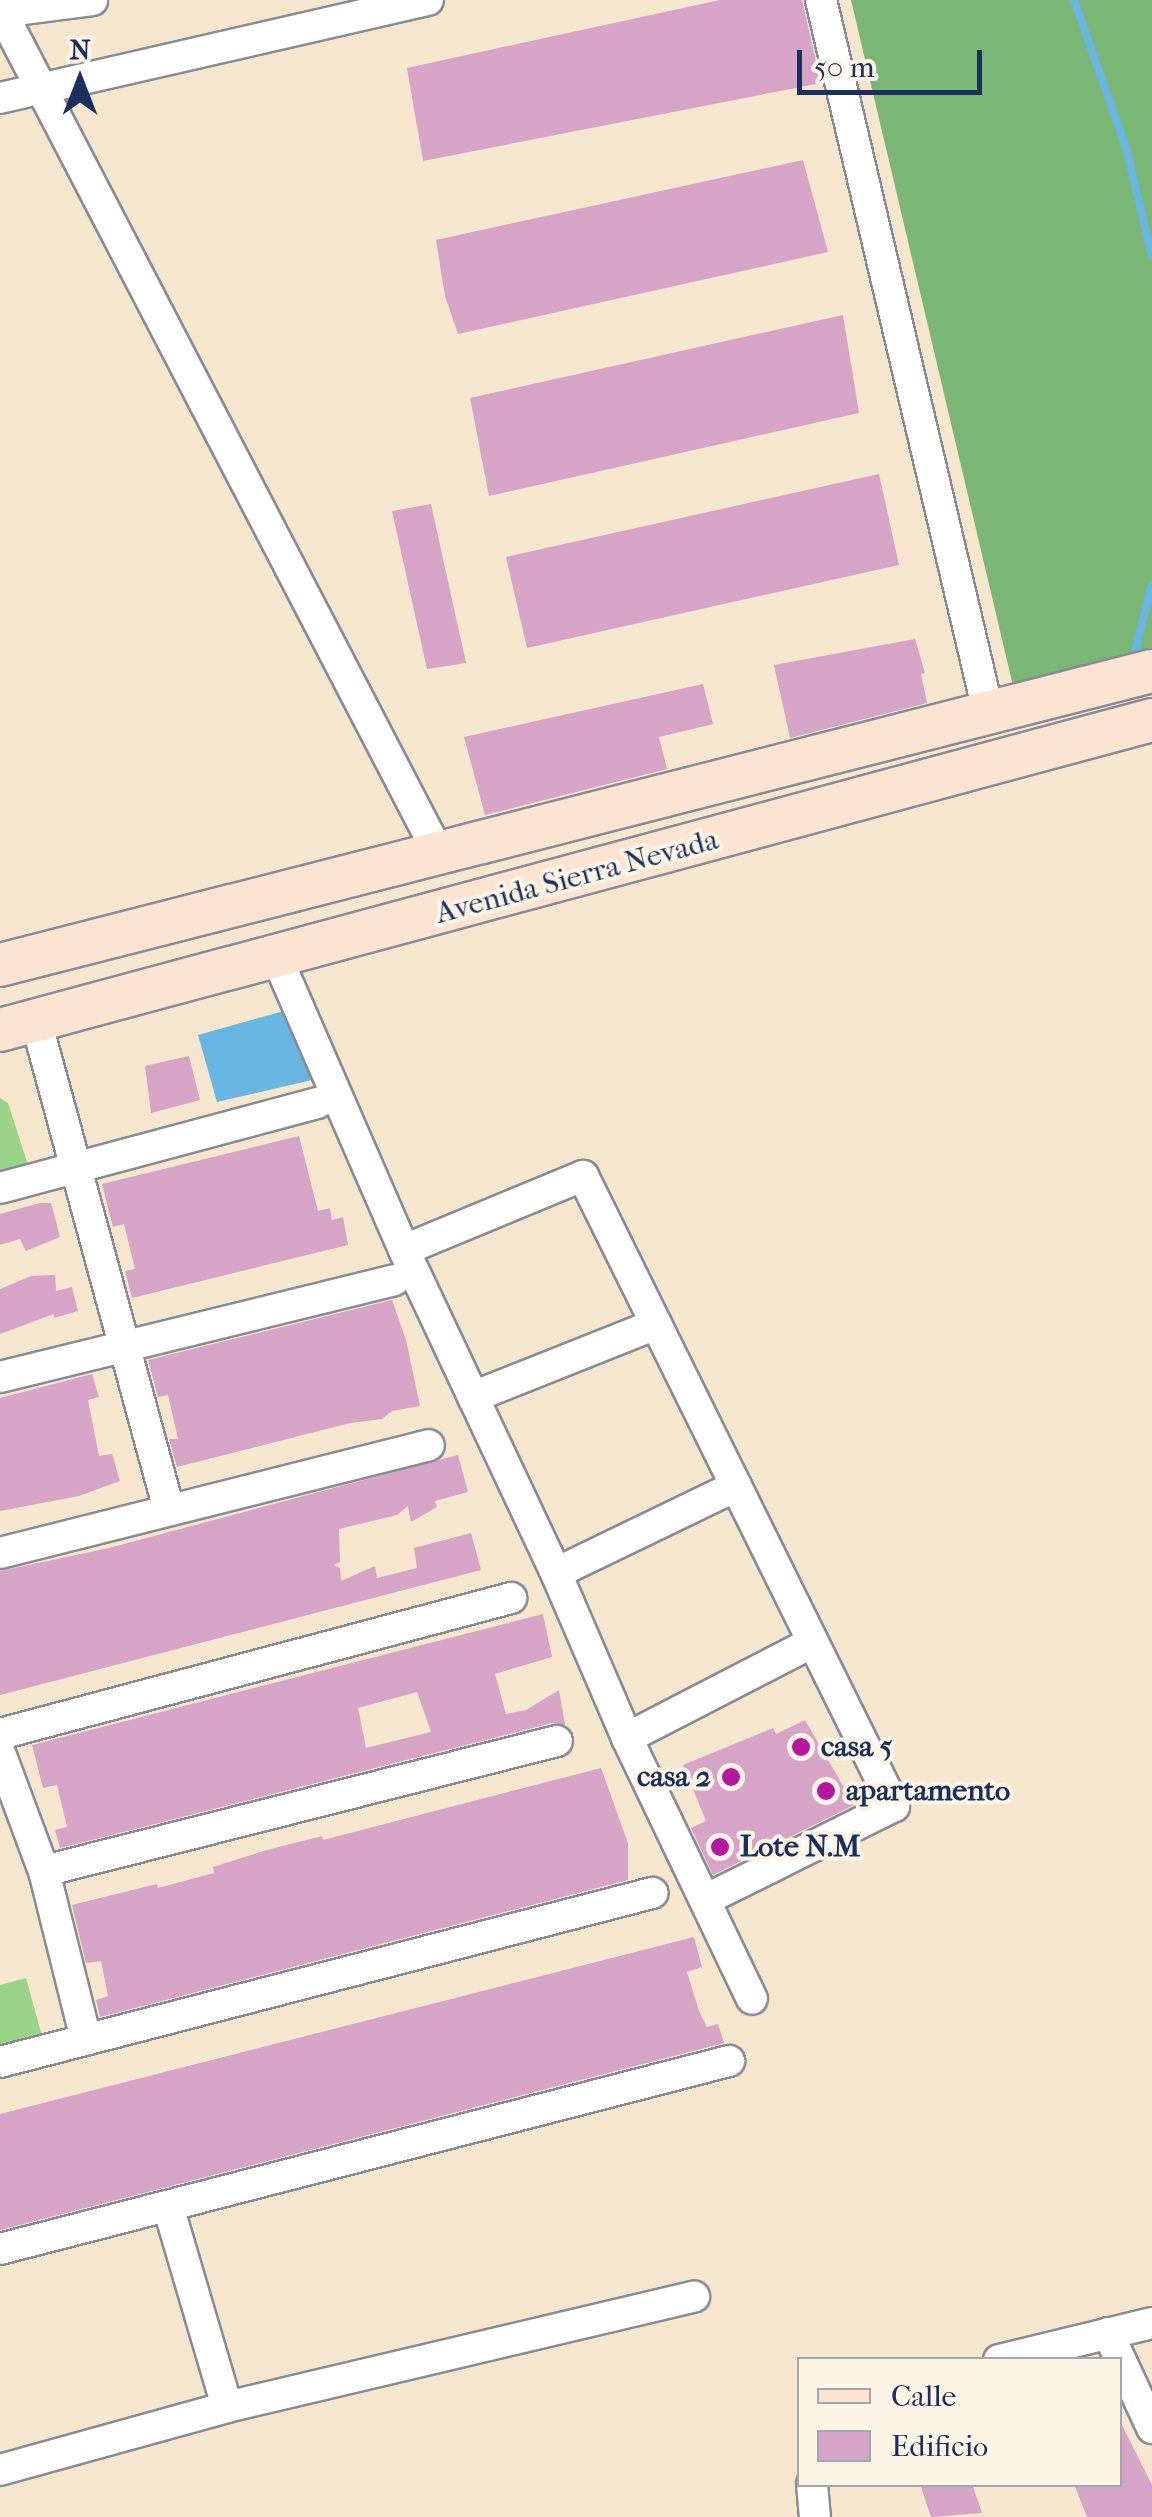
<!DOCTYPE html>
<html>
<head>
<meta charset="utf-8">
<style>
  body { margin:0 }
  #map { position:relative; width:1152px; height:2517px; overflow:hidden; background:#f6e6cd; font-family:"IM FELL French Canon",serif }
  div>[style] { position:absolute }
  .green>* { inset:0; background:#99d488 }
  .forest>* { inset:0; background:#7ab674 }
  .water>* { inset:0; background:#66b6e1 }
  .stream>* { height:8px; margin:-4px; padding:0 4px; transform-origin:4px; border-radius:4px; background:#66b6e1 }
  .building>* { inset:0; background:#d5a4c6 }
  .roads { filter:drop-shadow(2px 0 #888a96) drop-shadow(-2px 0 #888a96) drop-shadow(0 2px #888a96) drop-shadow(0 -2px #888a96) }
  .street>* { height:30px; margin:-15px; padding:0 15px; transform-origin:15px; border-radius:15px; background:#fff }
  .secondary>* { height:42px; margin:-21px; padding:0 21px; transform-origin:21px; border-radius:21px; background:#fde4d1 }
  .dots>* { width:28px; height:28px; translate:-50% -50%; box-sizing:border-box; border:5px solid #fcf5e5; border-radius:50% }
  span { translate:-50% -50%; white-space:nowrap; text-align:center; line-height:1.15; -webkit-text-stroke:8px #fcf5e5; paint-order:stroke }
  .street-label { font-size:30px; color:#1b2f5e }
  .poi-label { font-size:30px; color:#1b2f5e; font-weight:700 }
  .left { translate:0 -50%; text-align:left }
  .right { translate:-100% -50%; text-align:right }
  .legend { position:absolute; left:797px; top:2357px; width:325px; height:130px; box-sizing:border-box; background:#fcf5e5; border:2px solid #a2a6af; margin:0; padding:12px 18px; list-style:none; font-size:30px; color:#1b2f5e }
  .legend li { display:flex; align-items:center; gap:20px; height:50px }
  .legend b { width:50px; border:2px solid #a2a6af }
  .north { position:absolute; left:30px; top:30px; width:100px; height:100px; -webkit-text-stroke:8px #fcf5e5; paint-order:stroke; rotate:0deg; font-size:28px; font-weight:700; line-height:40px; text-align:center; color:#1b2f5e }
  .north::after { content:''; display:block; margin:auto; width:35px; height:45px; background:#1b2f5e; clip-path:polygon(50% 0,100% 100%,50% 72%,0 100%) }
  .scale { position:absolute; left:797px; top:50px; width:185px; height:45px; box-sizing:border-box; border:5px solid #1b2f5e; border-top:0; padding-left:12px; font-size:30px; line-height:35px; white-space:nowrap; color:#1b2f5e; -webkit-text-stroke:8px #fcf5e5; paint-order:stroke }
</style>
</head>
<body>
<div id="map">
  <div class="green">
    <div style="clip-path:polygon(0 1098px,8px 1103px,28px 1165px,0 1172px)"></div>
    <div style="clip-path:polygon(26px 1978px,45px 2047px,0 2059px,0 1985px)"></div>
  </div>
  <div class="forest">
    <div style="clip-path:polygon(851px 0,1152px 0,1152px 671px,1018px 707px)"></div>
  </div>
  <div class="water">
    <div style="clip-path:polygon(284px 1011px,312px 1080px,217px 1102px,198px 1035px)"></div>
  </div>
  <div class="stream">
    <div style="left:1074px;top:0;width:157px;rotate:70.6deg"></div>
    <div style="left:1126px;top:148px;width:111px;rotate:76.5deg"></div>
    <div style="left:1132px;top:663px;width:81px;rotate:-75.8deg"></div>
  </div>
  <div class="building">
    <div style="clip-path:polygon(720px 0,802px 0,821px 83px,423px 161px,407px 68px)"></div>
    <div style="clip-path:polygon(803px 160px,828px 252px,458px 334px,445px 296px,436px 240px)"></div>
    <div style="clip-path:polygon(843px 315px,859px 413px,489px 496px,470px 398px)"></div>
    <div style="clip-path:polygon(879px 474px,899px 565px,527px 648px,506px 557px)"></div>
    <div style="clip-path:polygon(431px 504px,466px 663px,427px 669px,392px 511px)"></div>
    <div style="clip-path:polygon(915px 639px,925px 673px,921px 674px,927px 703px,790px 738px,774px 665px)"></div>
    <div style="clip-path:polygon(703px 684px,713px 724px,659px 737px,667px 769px,485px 815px,464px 737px)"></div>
    <div style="clip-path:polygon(189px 1056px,200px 1100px,151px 1113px,145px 1066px)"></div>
    <div style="clip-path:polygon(299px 1136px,318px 1211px,330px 1208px,332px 1220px,343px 1217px,348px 1245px,132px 1298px,125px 1271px,135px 1269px,124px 1224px,113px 1227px,102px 1184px)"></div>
    <div style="clip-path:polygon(40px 1203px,51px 1203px,60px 1237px,26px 1251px,20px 1239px,0 1245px,0 1214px)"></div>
    <div style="clip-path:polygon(55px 1275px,56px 1291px,72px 1287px,78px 1311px,54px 1318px,54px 1314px,0 1334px,0 1289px,31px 1276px)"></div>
    <div style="clip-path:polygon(392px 1300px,406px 1340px,420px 1406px,392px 1411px,382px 1419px,350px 1423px,177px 1467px,169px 1439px,178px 1439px,168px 1395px,158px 1397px,148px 1360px)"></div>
    <div style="clip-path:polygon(92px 1374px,99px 1397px,88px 1400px,99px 1456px,112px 1454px,120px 1481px,79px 1496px,0 1511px,0 1398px)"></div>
    <div style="clip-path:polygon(458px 1455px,468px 1492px,435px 1501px,437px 1507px,411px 1522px,408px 1506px,397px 1515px,339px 1529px,340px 1562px,334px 1565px,340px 1568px,341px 1581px,375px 1566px,377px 1578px,417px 1568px,414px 1548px,471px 1533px,481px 1570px,0 1695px,0 1571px,109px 1548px)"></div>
    <div style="clip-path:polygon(evenodd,543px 1614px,552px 1657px,495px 1674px,506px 1714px,526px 1710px,559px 1690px,565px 1725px,552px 1723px,60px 1848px,55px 1830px,67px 1827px,57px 1785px,43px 1788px,32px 1745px,543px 1614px,417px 1692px,431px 1732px,366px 1748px,358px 1708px,417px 1692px)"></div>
    <div style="clip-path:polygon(805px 1720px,854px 1805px,713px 1875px,691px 1828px,706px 1821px,683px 1765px,773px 1728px,776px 1734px)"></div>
    <div style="clip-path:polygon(601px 1768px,628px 1843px,628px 1880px,100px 2017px,96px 2000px,108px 1996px,101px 1961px,86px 1963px,72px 1905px,157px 1884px,158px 1888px,214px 1873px,213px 1867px,267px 1850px,322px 1836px,323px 1840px)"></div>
    <div style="clip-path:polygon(694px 1937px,702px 1967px,687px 1972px,699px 2011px,707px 2027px,718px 2024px,724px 2043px,0 2230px,0 2114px)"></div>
    <div style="clip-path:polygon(1120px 2421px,1152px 2485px,1152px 2517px,1087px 2517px,1074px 2484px,1120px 2484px)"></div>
    <div style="clip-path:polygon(920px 2484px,972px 2484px,982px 2513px,931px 2517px)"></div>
  </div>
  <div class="roads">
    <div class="street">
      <div style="left:821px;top:0;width:734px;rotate:76.78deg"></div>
      <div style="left:0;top:9px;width:952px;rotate:62.55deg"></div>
      <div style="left:0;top:12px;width:93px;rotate:-7.4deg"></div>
      <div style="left:0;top:98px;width:439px;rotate:-12.9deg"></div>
      <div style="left:277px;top:958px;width:318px;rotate:66.5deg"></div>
      <div style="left:404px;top:1250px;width:357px;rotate:64.8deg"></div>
      <div style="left:556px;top:1573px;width:180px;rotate:66.7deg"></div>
      <div style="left:627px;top:1738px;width:289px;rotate:64.4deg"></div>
      <div style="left:36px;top:1021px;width:507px;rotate:74.78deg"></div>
      <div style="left:0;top:1188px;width:329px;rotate:-15deg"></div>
      <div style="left:404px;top:1250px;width:194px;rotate:-22.5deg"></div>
      <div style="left:583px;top:1176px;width:703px;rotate:63.73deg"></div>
      <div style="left:894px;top:1806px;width:211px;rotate:153.6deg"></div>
      <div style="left:0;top:1377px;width:406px;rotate:-13.8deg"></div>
      <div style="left:473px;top:1397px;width:197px;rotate:-21.7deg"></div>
      <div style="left:0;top:1553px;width:442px;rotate:-14.1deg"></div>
      <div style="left:556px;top:1573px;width:200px;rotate:-25.8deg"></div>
      <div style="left:0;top:1734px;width:529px;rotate:-14.9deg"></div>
      <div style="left:627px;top:1738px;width:209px;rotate:-27.3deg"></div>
      <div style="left:0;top:1753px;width:126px;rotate:69.6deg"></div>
      <div style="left:44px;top:1871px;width:173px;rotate:76deg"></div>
      <div style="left:44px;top:1871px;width:529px;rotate:-14.22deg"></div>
      <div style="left:0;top:2062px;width:674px;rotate:-14.53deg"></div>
      <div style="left:168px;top:2206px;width:209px;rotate:73.6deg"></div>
      <div style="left:0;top:2249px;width:753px;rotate:-14.46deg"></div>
      <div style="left:1108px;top:2333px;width:105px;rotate:65.1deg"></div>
      <div style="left:999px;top:2360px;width:157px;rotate:-13.6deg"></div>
      <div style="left:0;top:2470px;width:236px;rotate:-15.5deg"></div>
      <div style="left:227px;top:2407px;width:480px;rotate:-13.3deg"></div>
      <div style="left:812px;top:2484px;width:33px;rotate:85deg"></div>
    </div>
    <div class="secondary">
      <div style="left:0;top:965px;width:1189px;rotate:-14.32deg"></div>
      <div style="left:0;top:1030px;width:1193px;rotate:-15.06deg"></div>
    </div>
  </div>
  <div class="dots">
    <div style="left:801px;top:1747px;background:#b5179e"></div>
    <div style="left:731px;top:1777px;background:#b5179e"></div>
    <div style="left:826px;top:1791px;background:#b5179e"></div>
    <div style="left:720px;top:1847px;background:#b5179e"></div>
  </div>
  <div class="street-label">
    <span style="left:577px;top:877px;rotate:-15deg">Avenida Sierra Nevada</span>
  </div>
  <div class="poi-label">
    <span class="left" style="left:821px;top:1747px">casa 5</span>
    <span class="right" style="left:711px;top:1777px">casa 2</span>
    <span class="left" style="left:846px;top:1791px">apartamento</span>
    <span class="left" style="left:740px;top:1847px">Lote N.M</span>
  </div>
  <ul class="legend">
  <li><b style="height:12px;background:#fde4d1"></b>Calle</li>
  <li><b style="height:28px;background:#d5a4c6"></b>Edificio</li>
  </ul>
  <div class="north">N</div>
  <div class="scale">50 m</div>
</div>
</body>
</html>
